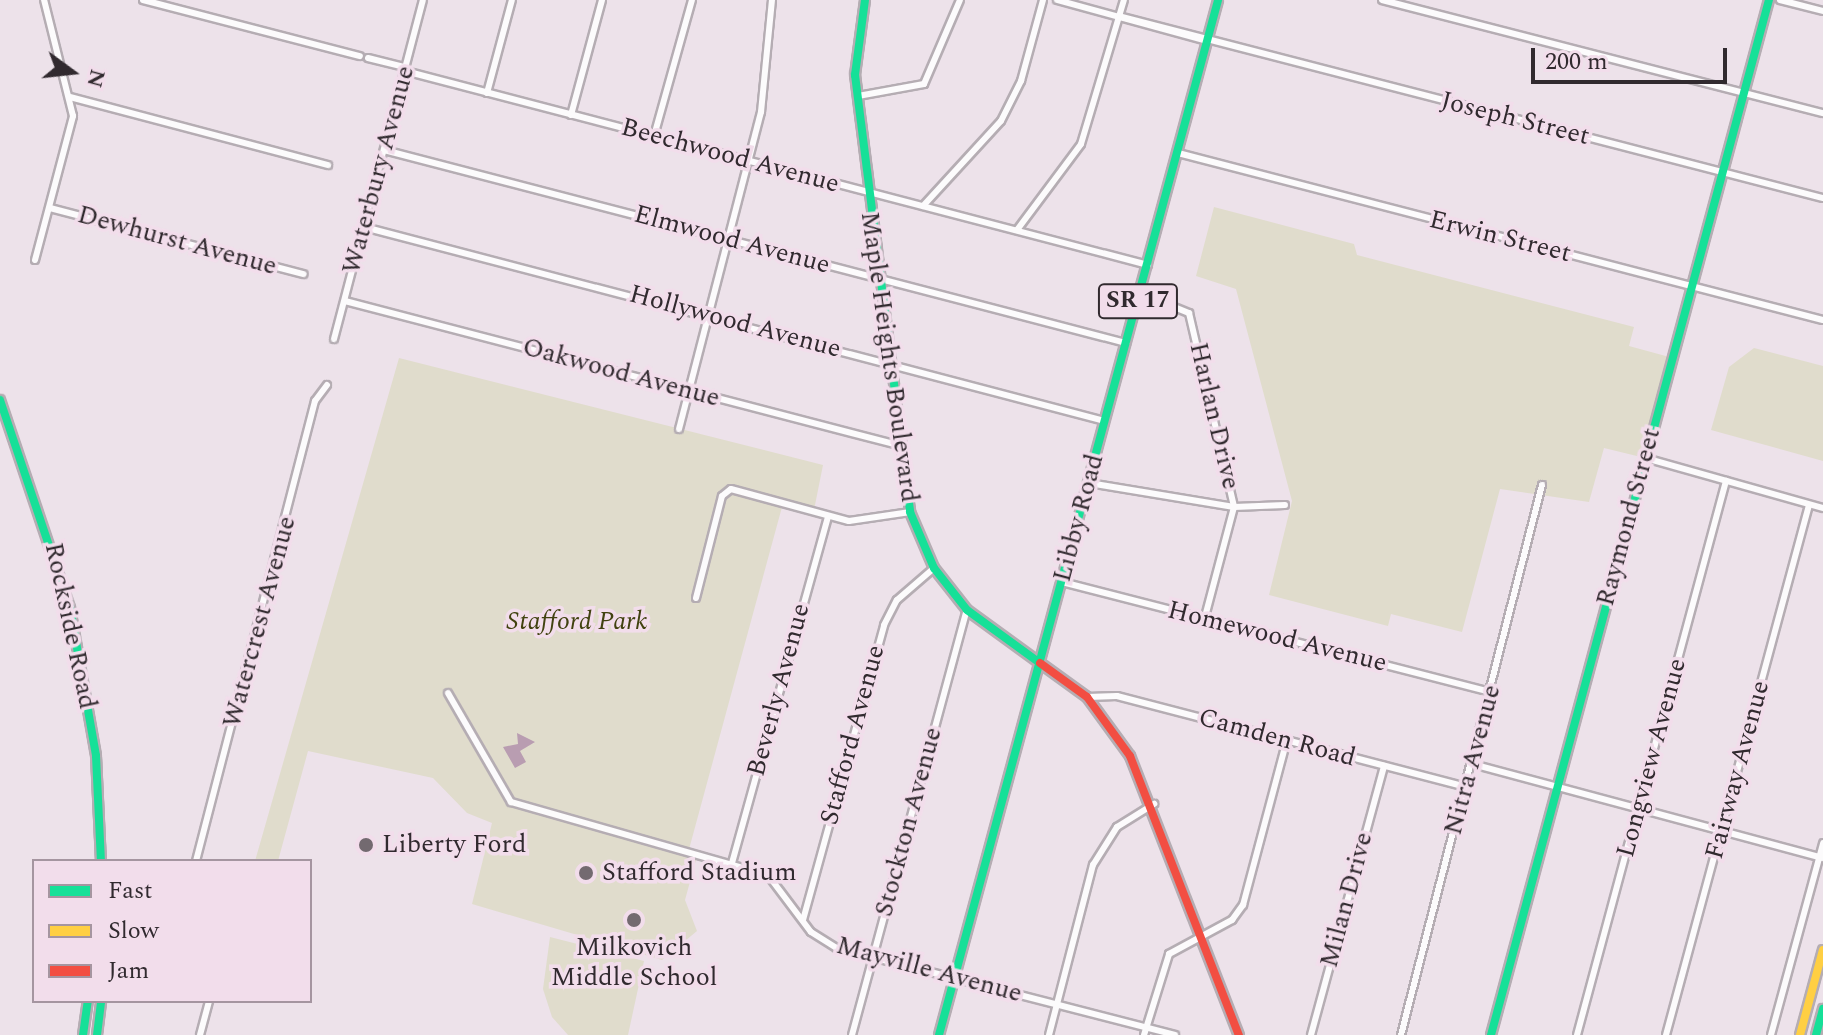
<!DOCTYPE html>
<html>
<head>
<meta charset="utf-8">
<style>
  body { margin:0 }
  #map { position:relative; width:1823px; height:1035px; overflow:hidden; background:#ede2ea; font-family:Spectral,serif }
  div>[style] { position:absolute }
  .green>* { inset:0; background:#e0dccc }
  .water>* { inset:0; background:#b99db1 }
  .roads { filter:drop-shadow(2px 0 #b5adb3) drop-shadow(-2px 0 #b5adb3) drop-shadow(0 2px #b5adb3) drop-shadow(0 -2px #b5adb3) }
  .street>* { height:6px; margin:-3px; padding:0 3px; transform-origin:3px; border-radius:3px; background:#fcfbfc }
  .fast>* { height:8px; margin:-4px; padding:0 4px; transform-origin:4px; border-radius:4px; background:#16e098 }
  .slow>* { height:8px; margin:-4px; padding:0 4px; transform-origin:4px; border-radius:4px; background:#ffcf43 }
  .jam>* { height:8px; margin:-4px; padding:0 4px; transform-origin:4px; border-radius:4px; background:#f24e42 }
  .dots>* { width:22px; height:22px; translate:-50% -50%; box-sizing:border-box; border:4px solid #f2ddeb; border-radius:50% }
  span { translate:-50% -50%; white-space:nowrap; text-align:center; line-height:1.15; -webkit-text-stroke:7px #f2ddeb; paint-order:stroke }
  .shield-label span { padding:2px 6px; background:#f2ddeb; border:2px solid; border-radius:6px; -webkit-text-stroke-width:0 }
  .shield-label { font-size:24px; color:#312a2f; font-weight:700 }
  .street-label { font-size:26px; color:#312a2f }
  .park-label { font-size:26px; color:#414210; font-style:italic }
  .poi-label { font-size:26px; color:#312a2f }
  .left { translate:0 -50%; text-align:left }
  .legend { position:absolute; left:32px; top:859px; width:280px; height:144px; box-sizing:border-box; background:#f2ddeb; border:2px solid #a595a0; margin:0; padding:10px 14px; list-style:none; font-size:24px; color:#312a2f }
  .legend li { display:flex; align-items:center; gap:16px; height:40px }
  .legend b { width:40px; border:2px solid #a595a0 }
  .north { position:absolute; left:32px; top:32px; width:80px; height:80px; -webkit-text-stroke:6px #f2ddeb; paint-order:stroke; rotate:105deg; font-size:22px; font-weight:700; line-height:32px; text-align:center; color:#312a2f }
  .north::after { content:''; display:block; margin:auto; width:28px; height:36px; background:#312a2f; clip-path:polygon(50% 0,100% 100%,50% 72%,0 100%) }
  .scale { position:absolute; left:1531px; top:48px; width:196px; height:36px; box-sizing:border-box; border:4px solid #312a2f; border-top:0; padding-left:10px; font-size:24px; line-height:28px; white-space:nowrap; color:#312a2f; -webkit-text-stroke:6px #f2ddeb; paint-order:stroke }
</style>
</head>
<body>
<div id="map">
  <div class="green">
    <div style="clip-path:polygon(1214px 207px,1354px 244px,1357px 255px,1634px 327px,1629px 346px,1673px 358px,1645px 458px,1604px 448px,1589px 502px,1500px 489px,1462px 632px,1391px 614px,1388px 626px,1269px 595px,1292px 501px,1236px 289px,1196px 276px)"></div>
    <div style="clip-path:polygon(1754px 348px,1823px 366px,1823px 461px,1711px 430px,1729px 367px)"></div>
    <div style="clip-path:polygon(399px 358px,823px 465px,813px 515px,782px 507px,688px 853px,697px 856px,685px 900px,697px 931px,662px 960px,472px 904px,492px 823px,467px 813px,433px 778px,308px 751px,278px 861px,255px 861px)"></div>
    <div style="clip-path:polygon(550px 937px,644px 961px,628px 1035px,568px 1035px,552px 1017px,543px 989px)"></div>
  </div>
  <div class="water">
    <div style="clip-path:polygon(517px 733px,535px 742px,520px 751px,526px 762px,515px 768px,503px 747px,518px 744px)"></div>
  </div>
  <div class="roads">
    <div class="street">
      <div style="left:143px;top:0;width:224px;rotate:14.5deg"></div>
      <div style="left:1057px;top:0;width:156px;rotate:15.3deg"></div>
      <div style="left:1382px;top:0;width:455px;rotate:14.4deg"></div>
      <div style="left:1780px;top:0;width:44px;rotate:14.3deg"></div>
      <div style="left:1122px;top:17px;width:724px;rotate:14.48deg"></div>
      <div style="left:368px;top:58px;width:38px;rotate:14deg"></div>
      <div style="left:405px;top:71px;width:768px;rotate:14.63deg"></div>
      <div style="left:487px;top:93px;width:96px;rotate:-75deg"></div>
      <div style="left:858px;top:96px;width:67px;rotate:-10.3deg"></div>
      <div style="left:924px;top:84px;width:91px;rotate:-66.8deg"></div>
      <div style="left:70px;top:97px;width:267px;rotate:14.8deg"></div>
      <div style="left:571px;top:115px;width:119px;rotate:-74.9deg"></div>
      <div style="left:654px;top:136px;width:141px;rotate:-74.4deg"></div>
      <div style="left:384px;top:150px;width:767px;rotate:14.58deg"></div>
      <div style="left:1178px;top:153px;width:666px;rotate:14.52deg"></div>
      <div style="left:923px;top:206px;width:115px;rotate:-47.5deg"></div>
      <div style="left:1001px;top:121px;width:45px;rotate:-63.4deg"></div>
      <div style="left:1021px;top:81px;width:84px;rotate:-74.8deg"></div>
      <div style="left:50px;top:208px;width:262px;rotate:14.6deg"></div>
      <div style="left:364px;top:227px;width:766px;rotate:14.67deg"></div>
      <div style="left:1017px;top:230px;width:107px;rotate:-53.3deg"></div>
      <div style="left:1081px;top:144px;width:150px;rotate:-73.4deg"></div>
      <div style="left:35px;top:260px;width:149px;rotate:-75.2deg"></div>
      <div style="left:73px;top:116px;width:120px;rotate:-104deg"></div>
      <div style="left:1140px;top:293px;width:53px;rotate:22.2deg"></div>
      <div style="left:1189px;top:313px;width:199px;rotate:76.9deg"></div>
      <div style="left:1234px;top:507px;width:114px;rotate:104.8deg"></div>
      <div style="left:345px;top:301px;width:571px;rotate:14.6deg"></div>
      <div style="left:334px;top:339px;width:350px;rotate:-75.3deg"></div>
      <div style="left:679px;top:429px;width:327px;rotate:-75.5deg"></div>
      <div style="left:761px;top:112px;width:113px;rotate:-84.4deg"></div>
      <div style="left:1645px;top:458px;width:185px;rotate:15.7deg"></div>
      <div style="left:1089px;top:483px;width:147px;rotate:9.4deg"></div>
      <div style="left:1234px;top:507px;width:51px;rotate:-2.2deg"></div>
      <div style="left:1062px;top:582px;width:443px;rotate:14.4deg"></div>
      <div style="left:696px;top:598px;width:105px;rotate:-75.7deg"></div>
      <div style="left:722px;top:496px;width:11px;rotate:-38deg"></div>
      <div style="left:731px;top:489px;width:122px;rotate:15.2deg"></div>
      <div style="left:849px;top:521px;width:62px;rotate:-8.4deg"></div>
      <div style="left:448px;top:693px;width:126px;rotate:60deg"></div>
      <div style="left:511px;top:802px;width:267px;rotate:15.9deg"></div>
      <div style="left:768px;top:875px;width:71px;rotate:53deg"></div>
      <div style="left:811px;top:932px;width:31px;rotate:32deg"></div>
      <div style="left:837px;top:948px;width:349px;rotate:14.4deg"></div>
      <div style="left:1087px;top:697px;width:30px;rotate:-2deg"></div>
      <div style="left:1117px;top:696px;width:361px;rotate:14.6deg"></div>
      <div style="left:1472px;top:764px;width:363px;rotate:15deg"></div>
      <div style="left:196px;top:861px;width:475px;rotate:-75.5deg"></div>
      <div style="left:315px;top:401px;width:20px;rotate:-53deg"></div>
      <div style="left:732px;top:863px;width:359px;rotate:-74.5deg"></div>
      <div style="left:803px;top:920px;width:306px;rotate:-74.6deg"></div>
      <div style="left:884px;top:625px;width:28px;rotate:-63deg"></div>
      <div style="left:897px;top:600px;width:49px;rotate:-40.9deg"></div>
      <div style="left:200px;top:1035px;width:35px;rotate:-75deg"></div>
      <div style="left:852px;top:1035px;width:440px;rotate:-74.9deg"></div>
      <div style="left:1049px;top:1035px;width:176px;rotate:-75.5deg"></div>
      <div style="left:1093px;top:865px;width:45px;rotate:-57.7deg"></div>
      <div style="left:1117px;top:827px;width:44px;rotate:-31.9deg"></div>
      <div style="left:1144px;top:1035px;width:85px;rotate:-72.8deg"></div>
      <div style="left:1169px;top:954px;width:72px;rotate:-28.4deg"></div>
      <div style="left:1232px;top:920px;width:19px;rotate:-54deg"></div>
      <div style="left:1243px;top:905px;width:171px;rotate:-75.1deg"></div>
      <div style="left:1311px;top:1035px;width:279px;rotate:-74.8deg"></div>
      <div style="left:1401px;top:1035px;width:568px;rotate:-75.62deg"></div>
      <div style="left:1577px;top:1035px;width:574px;rotate:-74.95deg"></div>
      <div style="left:1666px;top:1035px;width:549px;rotate:-74.9deg"></div>
      <div style="left:1771px;top:1035px;width:199px;rotate:-74.8deg"></div>
    </div>
    <div class="fast">
      <div style="left:865px;top:0;width:76px;rotate:97.6deg"></div>
      <div style="left:855px;top:75px;width:440px;rotate:82.8deg"></div>
      <div style="left:910px;top:512px;width:61px;rotate:66.8deg"></div>
      <div style="left:934px;top:568px;width:53px;rotate:51.8deg"></div>
      <div style="left:967px;top:610px;width:90px;rotate:36deg"></div>
      <div style="left:0;top:400px;width:219px;rotate:71.4deg"></div>
      <div style="left:70px;top:608px;width:150px;rotate:80deg"></div>
      <div style="left:96px;top:756px;width:105px;rotate:87.3deg"></div>
      <div style="left:83px;top:1035px;width:34px;rotate:-82deg"></div>
      <div style="left:97px;top:1035px;width:34px;rotate:-83deg"></div>
      <div style="left:939px;top:1035px;width:1072px;rotate:-74.91deg"></div>
      <div style="left:1491px;top:1035px;width:1072px;rotate:-74.97deg"></div>
      <div style="left:1816px;top:1035px;width:27px;rotate:-75deg"></div>
    </div>
    <div class="slow">
      <div style="left:1800px;top:1035px;width:88px;rotate:-74.9deg"></div>
    </div>
    <div class="jam">
      <div style="left:1040px;top:663px;width:58px;rotate:35.9deg"></div>
      <div style="left:1087px;top:697px;width:73px;rotate:53.9deg"></div>
      <div style="left:1130px;top:756px;width:300px;rotate:68.7deg"></div>
    </div>
  </div>
  <div class="dots">
    <div style="left:366px;top:845px;background:#736a70"></div>
    <div style="left:586px;top:873px;background:#736a70"></div>
    <div style="left:634px;top:920px;background:#736a70"></div>
  </div>
  <div class="shield-label">
    <span style="left:1138px;top:301px">SR 17</span>
  </div>
  <div class="street-label">
    <span style="left:1515px;top:119px;rotate:14deg">Joseph Street</span>
    <span style="left:730px;top:156px;rotate:15deg">Beechwood Avenue</span>
    <span style="left:379px;top:170px;rotate:-75deg">Waterbury Avenue</span>
    <span style="left:1500px;top:237px;rotate:14deg">Erwin Street</span>
    <span style="left:732px;top:240px;rotate:15deg">Elmwood Avenue</span>
    <span style="left:177px;top:241px;rotate:15deg">Dewhurst Avenue</span>
    <span style="left:735px;top:322px;rotate:15deg">Hollywood Avenue</span>
    <span style="left:889px;top:357px;rotate:82deg">Maple Heights Boulevard</span>
    <span style="left:621px;top:373px;rotate:15deg">Oakwood Avenue</span>
    <span style="left:1214px;top:416px;rotate:77deg">Harlan Drive</span>
    <span style="left:1629px;top:517px;rotate:-75deg">Raymond Street</span>
    <span style="left:1079px;top:518px;rotate:-75deg">Libby Road</span>
    <span style="left:260px;top:622px;rotate:-75deg">Watercrest Avenue</span>
    <span style="left:70px;top:626px;rotate:78deg">Rockside Road</span>
    <span style="left:1277px;top:637px;rotate:14deg">Homewood Avenue</span>
    <span style="left:779px;top:690px;rotate:-75deg">Beverly Avenue</span>
    <span style="left:853px;top:735px;rotate:-75deg">Stafford Avenue</span>
    <span style="left:1277px;top:738px;rotate:15deg">Camden Road</span>
    <span style="left:1652px;top:758px;rotate:-75deg">Longview Avenue</span>
    <span style="left:1473px;top:760px;rotate:-75deg">Nitra Avenue</span>
    <span style="left:1738px;top:770px;rotate:-75deg">Fairway Avenue</span>
    <span style="left:909px;top:822px;rotate:-75deg">Stockton Avenue</span>
    <span style="left:1347px;top:900px;rotate:-75deg">Milan Drive</span>
    <span style="left:929px;top:970px;rotate:15deg">Mayville Avenue</span>
  </div>
  <div class="park-label">
    <span style="left:577px;top:622px">Stafford Park</span>
  </div>
  <div class="poi-label">
    <span class="left" style="left:382px;top:845px">Liberty Ford</span>
    <span class="left" style="left:602px;top:873px">Stafford Stadium</span>
    <span style="left:634px;top:963px">Milkovich<br>Middle School</span>
  </div>
  <ul class="legend">
  <li><b style="height:10px;background:#16e098"></b>Fast</li>
  <li><b style="height:10px;background:#ffcf43"></b>Slow</li>
  <li><b style="height:10px;background:#f24e42"></b>Jam</li>
  </ul>
  <div class="north">N</div>
  <div class="scale">200 m</div>
</div>
</body>
</html>
